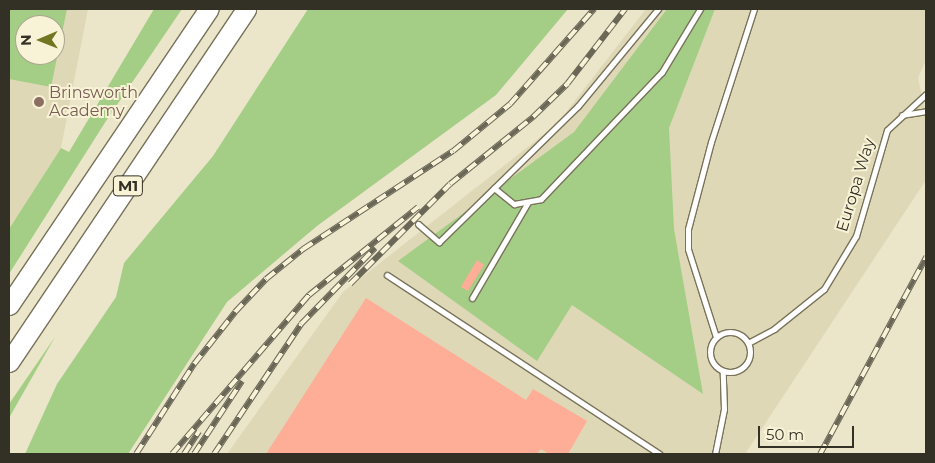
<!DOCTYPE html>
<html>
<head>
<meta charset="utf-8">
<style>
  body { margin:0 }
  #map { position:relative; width:935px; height:463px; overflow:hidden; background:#ebe5c9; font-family:Montserrat,sans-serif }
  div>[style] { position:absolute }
  .built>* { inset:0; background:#dfd8b6 }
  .green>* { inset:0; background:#a4ce86 }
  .building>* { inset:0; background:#fead96 }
  .roads { filter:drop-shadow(1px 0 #79735b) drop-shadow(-1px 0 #79735b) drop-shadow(0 1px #79735b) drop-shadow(0 -1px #79735b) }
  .service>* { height:5px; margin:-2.5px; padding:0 2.5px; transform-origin:2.5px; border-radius:2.5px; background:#fff }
  .service>.ring { margin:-2.5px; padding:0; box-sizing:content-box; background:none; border:5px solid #fff; border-radius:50% }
  .motorway>* { height:19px; margin:-9.5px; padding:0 9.5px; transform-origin:9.5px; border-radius:9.5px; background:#fff }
  .rail>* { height:5.5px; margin-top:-2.75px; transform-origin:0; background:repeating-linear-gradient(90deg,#f8f2d6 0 11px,#6a6757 0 22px); box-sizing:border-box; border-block:1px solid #6a6757 }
  .dots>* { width:14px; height:14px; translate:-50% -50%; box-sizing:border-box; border:2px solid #f8f2d6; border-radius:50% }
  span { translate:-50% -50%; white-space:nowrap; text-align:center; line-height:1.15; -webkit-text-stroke:4px #f8f2d6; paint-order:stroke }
  .shield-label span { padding:1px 4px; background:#f8f2d6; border:1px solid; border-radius:4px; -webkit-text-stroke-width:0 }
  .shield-label { font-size:15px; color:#333026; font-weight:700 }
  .education-label { font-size:16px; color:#785e54 }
  .left { translate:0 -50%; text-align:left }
  .street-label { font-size:16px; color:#333026 }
  .frame { position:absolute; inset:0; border:10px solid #333026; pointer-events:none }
  .north { position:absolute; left:15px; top:15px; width:50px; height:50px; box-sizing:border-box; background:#f8f2d6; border:1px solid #a9a490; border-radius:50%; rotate:269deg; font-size:14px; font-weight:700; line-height:20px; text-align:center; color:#333026 }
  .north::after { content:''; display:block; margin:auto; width:18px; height:22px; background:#717720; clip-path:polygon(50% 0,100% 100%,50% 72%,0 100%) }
  .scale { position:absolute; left:758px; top:426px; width:96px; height:22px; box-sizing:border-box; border:2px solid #333026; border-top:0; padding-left:6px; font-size:15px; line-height:18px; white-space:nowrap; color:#333026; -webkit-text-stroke:4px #f8f2d6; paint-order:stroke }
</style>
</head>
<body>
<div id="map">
  <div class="built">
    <div style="clip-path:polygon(evenodd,9px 9px,88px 9px,61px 148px,9px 229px,9px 9px,25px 25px,55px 25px,55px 55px,25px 55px,25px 25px)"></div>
    <div style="clip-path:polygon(646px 9px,926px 9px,926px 60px,918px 78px,926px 115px,926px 180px,745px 454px,227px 454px,343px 292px,557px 124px)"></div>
  </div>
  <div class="green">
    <div style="clip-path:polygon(evenodd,9px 9px,67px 9px,51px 87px,9px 79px,9px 9px,25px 25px,55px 25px,55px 55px,25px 55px,25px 25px)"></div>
    <div style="clip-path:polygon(154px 9px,182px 9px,106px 121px,9px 274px,9px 229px,61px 148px,69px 152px)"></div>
    <div style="clip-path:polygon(308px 9px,568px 9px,496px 95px,317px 226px,227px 302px,128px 454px,25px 454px,57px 384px,116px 297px,124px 263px,213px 156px)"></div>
    <div style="clip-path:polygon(667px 9px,715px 9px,669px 128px,674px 229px,703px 394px,572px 305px,537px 361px,398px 261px,574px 132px)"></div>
    <div style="clip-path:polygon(55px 337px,9px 418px,9px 404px)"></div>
  </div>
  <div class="building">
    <div style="clip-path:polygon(477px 260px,484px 265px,468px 291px,461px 287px)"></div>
    <div style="clip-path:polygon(366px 298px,526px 400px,533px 389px,587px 421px,568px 454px,549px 454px,541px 449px,537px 454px,266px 454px)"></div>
  </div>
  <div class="roads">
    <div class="service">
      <div style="left:902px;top:115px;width:24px;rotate:-9deg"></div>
      <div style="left:494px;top:188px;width:26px;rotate:39deg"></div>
      <div style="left:514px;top:204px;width:27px;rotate:-10deg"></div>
      <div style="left:541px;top:199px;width:175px;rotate:-46.4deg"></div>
      <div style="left:662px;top:72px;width:74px;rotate:-58.9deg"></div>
      <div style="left:418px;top:224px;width:28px;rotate:41deg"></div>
      <div style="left:439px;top:242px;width:194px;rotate:-44.4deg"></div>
      <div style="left:578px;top:106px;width:126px;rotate:-50.5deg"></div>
      <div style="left:387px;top:275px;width:326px;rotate:33.3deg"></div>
      <div style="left:472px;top:298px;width:111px;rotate:-59.7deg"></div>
      <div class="ring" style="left:710px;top:332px;width:35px;height:35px"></div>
      <div style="left:716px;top:337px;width:92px;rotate:-107.7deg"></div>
      <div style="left:688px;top:249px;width:20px;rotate:-90deg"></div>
      <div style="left:688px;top:229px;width:90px;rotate:-75.2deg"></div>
      <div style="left:711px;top:142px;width:140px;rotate:-72.1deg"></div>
      <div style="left:748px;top:343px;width:30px;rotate:-28deg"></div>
      <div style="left:774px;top:329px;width:64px;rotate:-38.7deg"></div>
      <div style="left:824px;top:289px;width:62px;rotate:-58.9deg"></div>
      <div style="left:856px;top:236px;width:110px;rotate:-73.7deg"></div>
      <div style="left:887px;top:130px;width:53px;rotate:-42.7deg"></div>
      <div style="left:715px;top:454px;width:46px;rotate:-78.7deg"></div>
      <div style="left:724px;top:409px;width:37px;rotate:-92deg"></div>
    </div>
    <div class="motorway">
      <div style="left:9px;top:305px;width:357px;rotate:-56deg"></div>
      <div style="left:9px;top:362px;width:425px;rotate:-56.1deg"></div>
    </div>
  </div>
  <div class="rail">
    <div style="left:350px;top:284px;width:141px;rotate:-45deg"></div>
    <div style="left:450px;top:184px;width:107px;rotate:-38.9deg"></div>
    <div style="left:533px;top:117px;width:47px;rotate:-44.1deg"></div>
    <div style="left:567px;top:84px;width:95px;rotate:-52.3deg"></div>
    <div style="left:136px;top:454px;width:107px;rotate:-57.2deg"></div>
    <div style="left:194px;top:364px;width:66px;rotate:-51.7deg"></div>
    <div style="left:235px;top:312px;width:45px;rotate:-46.8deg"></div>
    <div style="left:266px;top:279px;width:48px;rotate:-39deg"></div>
    <div style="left:303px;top:249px;width:179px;rotate:-33.2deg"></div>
    <div style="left:453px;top:151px;width:74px;rotate:-39.5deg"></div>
    <div style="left:510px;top:104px;width:127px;rotate:-48.5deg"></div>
    <div style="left:172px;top:454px;width:210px;rotate:-49.3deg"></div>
    <div style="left:309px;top:295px;width:140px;rotate:-38.9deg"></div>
    <div style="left:184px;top:454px;width:27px;rotate:-57deg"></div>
    <div style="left:194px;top:454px;width:87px;rotate:-56.7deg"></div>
    <div style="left:214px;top:454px;width:156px;rotate:-56.2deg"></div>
    <div style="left:301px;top:324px;width:106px;rotate:-45.8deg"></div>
    <div style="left:820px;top:454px;width:224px;rotate:-61.7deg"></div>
  </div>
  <div class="dots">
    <div style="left:39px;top:102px;background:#8d6e63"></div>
  </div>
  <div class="shield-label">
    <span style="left:128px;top:186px">M1</span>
  </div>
  <div class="education-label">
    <span class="left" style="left:49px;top:102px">Brinsworth<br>Academy</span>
  </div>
  <div class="street-label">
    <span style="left:856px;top:185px;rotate:-73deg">Europa Way</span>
  </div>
  <div class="frame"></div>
  <div class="north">N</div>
  <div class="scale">50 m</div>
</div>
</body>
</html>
